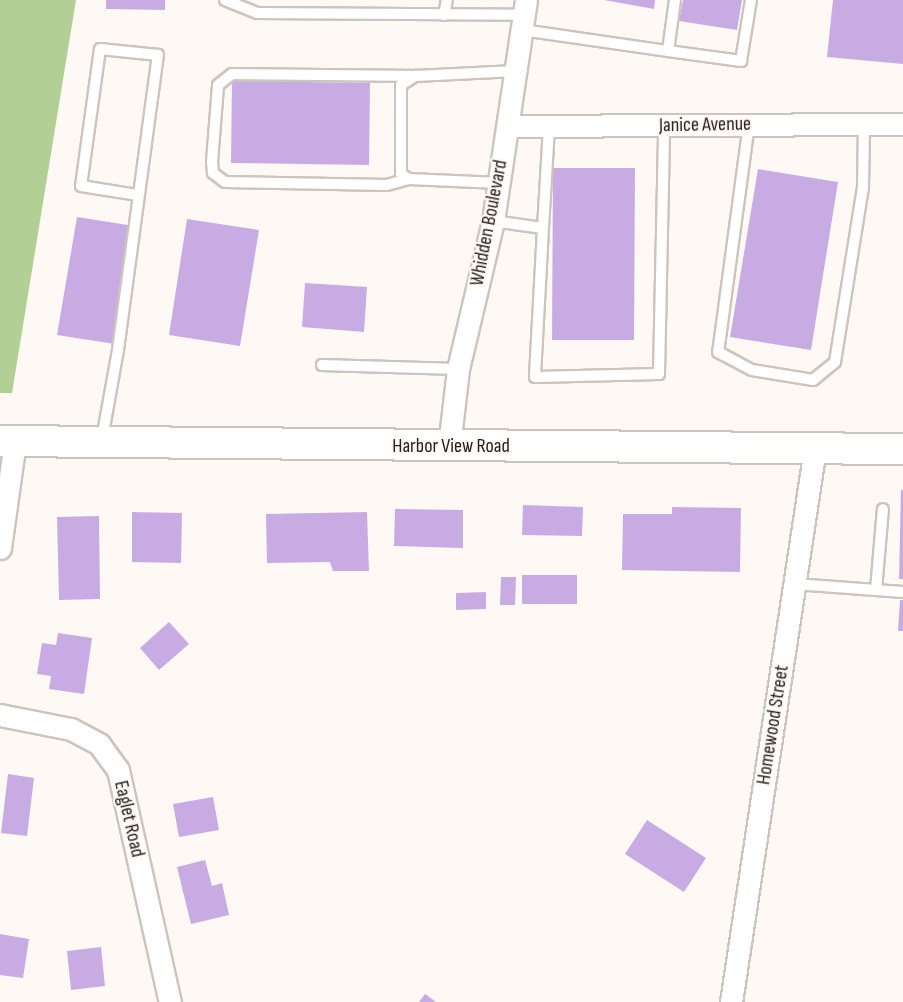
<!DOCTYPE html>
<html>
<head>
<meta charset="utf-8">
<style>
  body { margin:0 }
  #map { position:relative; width:903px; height:1002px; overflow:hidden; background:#fef9f4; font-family:"Sofia Sans Condensed",sans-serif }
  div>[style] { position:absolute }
  .forest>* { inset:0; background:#b2cf96 }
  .building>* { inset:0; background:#c9abe3 }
  .roads { filter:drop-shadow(2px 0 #cdc5bd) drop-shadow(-2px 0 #cdc5bd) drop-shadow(0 2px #cdc5bd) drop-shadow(0 -2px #cdc5bd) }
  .service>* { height:10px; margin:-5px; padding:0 5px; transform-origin:5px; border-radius:5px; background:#fff }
  .minor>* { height:21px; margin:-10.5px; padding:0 10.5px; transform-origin:10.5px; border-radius:10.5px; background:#fff }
  .secondary>* { height:30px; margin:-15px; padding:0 15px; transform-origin:15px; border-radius:15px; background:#fff }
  span { translate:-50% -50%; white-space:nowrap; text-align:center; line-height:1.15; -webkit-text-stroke:4.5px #fef9f4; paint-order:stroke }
  .street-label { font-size:20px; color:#23201d }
</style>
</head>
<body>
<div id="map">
  <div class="forest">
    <div style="clip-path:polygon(0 0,76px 0,12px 393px,0 393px)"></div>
  </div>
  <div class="building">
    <div style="clip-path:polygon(106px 0,165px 0,165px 10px,106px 9px)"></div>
    <div style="clip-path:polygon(604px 0,655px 0,654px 9px)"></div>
    <div style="clip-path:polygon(683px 0,742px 0,737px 30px,679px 21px)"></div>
    <div style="clip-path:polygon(833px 0,903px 0,903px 64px,827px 57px)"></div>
    <div style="clip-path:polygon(232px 81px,370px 83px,369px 165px,231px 163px)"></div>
    <div style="clip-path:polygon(553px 168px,635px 168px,634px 340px,552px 340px)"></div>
    <div style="clip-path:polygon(758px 169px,838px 182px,811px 350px,730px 337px)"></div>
    <div style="clip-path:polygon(77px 217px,134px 226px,115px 344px,57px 335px)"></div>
    <div style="clip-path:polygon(187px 219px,259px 230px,240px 346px,169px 335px)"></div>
    <div style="clip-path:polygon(305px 283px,367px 287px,364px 332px,302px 327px)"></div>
    <div style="clip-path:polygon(901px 490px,903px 490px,903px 579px,899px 579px)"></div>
    <div style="clip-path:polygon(523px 505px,583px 507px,582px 536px,522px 535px)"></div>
    <div style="clip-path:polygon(672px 507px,741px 508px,740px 572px,622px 570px,623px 514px,672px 514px)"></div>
    <div style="clip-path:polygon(395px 509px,463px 510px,463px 548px,394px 546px)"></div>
    <div style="clip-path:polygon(132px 512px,182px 513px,181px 563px,132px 562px)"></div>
    <div style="clip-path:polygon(367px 512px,369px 571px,333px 571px,330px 562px,267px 563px,266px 514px)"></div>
    <div style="clip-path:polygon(99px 516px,100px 599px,59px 600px,57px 517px)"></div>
    <div style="clip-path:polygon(522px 575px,577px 575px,577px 604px,522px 604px)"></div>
    <div style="clip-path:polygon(501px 577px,516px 577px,515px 605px,500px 605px)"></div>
    <div style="clip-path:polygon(486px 592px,486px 609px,456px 610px,456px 593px)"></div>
    <div style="clip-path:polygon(900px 600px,903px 600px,903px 631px,898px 631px)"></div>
    <div style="clip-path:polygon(169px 622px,189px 644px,159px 670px,140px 648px)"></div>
    <div style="clip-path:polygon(58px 633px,92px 638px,84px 694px,49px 689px,51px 676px,37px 674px,42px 643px,56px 645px)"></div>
    <div style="clip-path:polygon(8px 774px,34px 778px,27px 836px,1px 833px)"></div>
    <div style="clip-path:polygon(213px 797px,219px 830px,179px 837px,173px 804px)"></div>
    <div style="clip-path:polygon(647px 820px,706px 858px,684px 892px,625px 854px)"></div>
    <div style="clip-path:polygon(205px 860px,212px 886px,222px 883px,229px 915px,191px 924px,177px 867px)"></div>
    <div style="clip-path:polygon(0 934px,29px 939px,23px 978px,0 975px)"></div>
    <div style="clip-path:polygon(101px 947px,105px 986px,71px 990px,67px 951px)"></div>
    <div style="clip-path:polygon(425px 994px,436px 1002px,419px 1002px)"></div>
  </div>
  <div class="roads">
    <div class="service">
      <div style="left:225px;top:0;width:35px;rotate:22deg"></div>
      <div style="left:257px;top:13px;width:267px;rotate:0.4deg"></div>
      <div style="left:444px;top:15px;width:15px;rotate:-79deg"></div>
      <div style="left:522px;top:30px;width:148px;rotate:8.2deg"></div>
      <div style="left:668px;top:51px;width:51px;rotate:-82.2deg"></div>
      <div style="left:668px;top:51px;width:74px;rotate:7.8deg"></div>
      <div style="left:741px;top:61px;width:62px;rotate:-80.7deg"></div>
      <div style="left:749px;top:124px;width:230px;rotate:97.7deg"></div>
      <div style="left:718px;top:352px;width:38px;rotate:28deg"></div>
      <div style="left:752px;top:370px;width:62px;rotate:9.3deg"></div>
      <div style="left:813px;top:380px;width:28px;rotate:-39deg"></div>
      <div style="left:835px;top:362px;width:176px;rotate:-80.9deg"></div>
      <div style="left:863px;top:188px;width:65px;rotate:-89.1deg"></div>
      <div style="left:409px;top:179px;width:23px;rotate:165deg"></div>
      <div style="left:387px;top:185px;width:162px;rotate:-178.9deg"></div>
      <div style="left:225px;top:182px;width:15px;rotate:-143deg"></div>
      <div style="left:213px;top:173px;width:11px;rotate:-95deg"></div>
      <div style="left:212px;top:162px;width:77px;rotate:-85.5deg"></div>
      <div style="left:218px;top:85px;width:18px;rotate:-38deg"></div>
      <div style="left:232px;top:74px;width:183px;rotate:0.6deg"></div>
      <div style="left:499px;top:183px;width:90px;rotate:-177.5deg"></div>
      <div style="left:409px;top:179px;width:9px;rotate:-148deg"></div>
      <div style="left:401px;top:174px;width:89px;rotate:-90deg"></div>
      <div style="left:401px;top:85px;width:17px;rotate:-33deg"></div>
      <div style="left:415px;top:76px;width:101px;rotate:-2.8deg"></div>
      <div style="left:493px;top:221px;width:50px;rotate:8deg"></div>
      <div style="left:543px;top:228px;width:149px;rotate:93.1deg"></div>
      <div style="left:535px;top:377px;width:124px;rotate:-1.4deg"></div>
      <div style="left:659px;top:374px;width:249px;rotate:-88.8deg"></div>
      <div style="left:543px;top:228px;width:102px;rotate:-86.6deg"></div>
      <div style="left:322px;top:365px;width:136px;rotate:1.7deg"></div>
      <div style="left:102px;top:439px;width:90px;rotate:-79.8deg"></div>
      <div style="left:118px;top:350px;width:298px;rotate:-82.3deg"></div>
      <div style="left:158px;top:55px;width:58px;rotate:-174.1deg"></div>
      <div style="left:100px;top:49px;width:138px;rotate:97.9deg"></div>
      <div style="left:81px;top:186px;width:58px;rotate:9deg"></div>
      <div style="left:795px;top:584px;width:108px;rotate:4.2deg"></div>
      <div style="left:876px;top:590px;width:81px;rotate:-85.1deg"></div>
    </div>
    <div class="minor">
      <div style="left:508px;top:126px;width:395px;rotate:-0.3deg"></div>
      <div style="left:449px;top:446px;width:78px;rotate:-83.3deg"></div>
      <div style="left:458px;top:369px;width:152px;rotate:-76.7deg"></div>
      <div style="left:493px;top:221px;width:223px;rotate:-81.5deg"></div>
      <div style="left:0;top:548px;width:108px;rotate:-82deg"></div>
      <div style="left:0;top:715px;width:72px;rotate:11.2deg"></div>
      <div style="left:71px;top:729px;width:32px;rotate:28deg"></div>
      <div style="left:99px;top:744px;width:32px;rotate:54deg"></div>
      <div style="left:118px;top:770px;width:238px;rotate:77.4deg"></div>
      <div style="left:731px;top:1002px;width:560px;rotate:-81.38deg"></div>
    </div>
    <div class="secondary">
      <div style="left:0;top:441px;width:903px;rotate:0.51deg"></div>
    </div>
  </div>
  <div class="street-label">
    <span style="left:705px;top:125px;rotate:-1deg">Janice Avenue</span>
    <span style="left:489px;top:223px;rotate:-79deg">Whidden Boulevard</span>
    <span style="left:451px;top:446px">Harbor View Road</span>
    <span style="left:773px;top:725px;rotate:-81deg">Homewood Street</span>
    <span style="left:129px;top:819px;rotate:77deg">Eaglet Road</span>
  </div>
</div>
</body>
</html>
